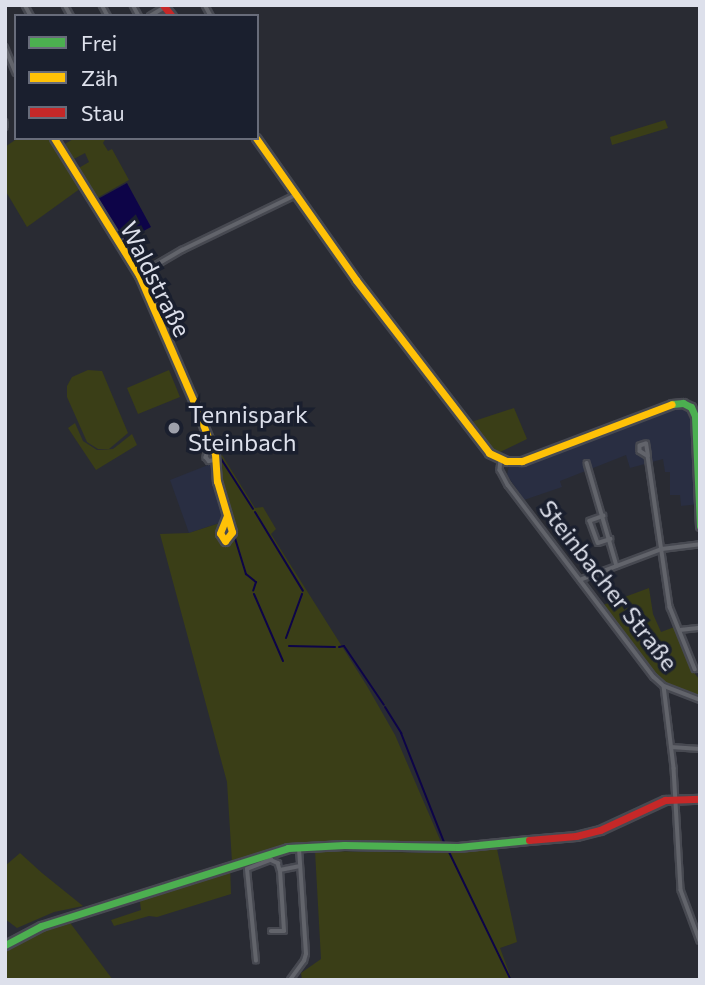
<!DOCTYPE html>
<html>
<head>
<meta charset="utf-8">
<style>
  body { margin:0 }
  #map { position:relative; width:705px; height:985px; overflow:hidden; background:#292b33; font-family:Commissioner,sans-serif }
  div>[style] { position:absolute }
  .built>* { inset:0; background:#292e42 }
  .green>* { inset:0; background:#3a3e17 }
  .water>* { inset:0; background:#0d0448 }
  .stream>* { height:2px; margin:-1px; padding:0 1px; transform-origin:1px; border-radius:1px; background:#0d0448 }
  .roads { filter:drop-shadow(2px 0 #474951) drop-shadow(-2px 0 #474951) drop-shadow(0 2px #474951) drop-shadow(0 -2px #474951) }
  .street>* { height:3.5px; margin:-1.75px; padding:0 1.75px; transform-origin:1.75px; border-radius:1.75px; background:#62646b }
  .fast>* { height:7px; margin:-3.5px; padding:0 3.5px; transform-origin:3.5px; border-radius:3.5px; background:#4caf50 }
  .slow>* { height:7px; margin:-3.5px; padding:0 3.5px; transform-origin:3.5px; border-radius:3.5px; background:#ffc107 }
  .jam>* { height:7px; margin:-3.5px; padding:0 3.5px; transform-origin:3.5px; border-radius:3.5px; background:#c62828 }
  .dots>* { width:19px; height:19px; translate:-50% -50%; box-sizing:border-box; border:4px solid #1a1f2e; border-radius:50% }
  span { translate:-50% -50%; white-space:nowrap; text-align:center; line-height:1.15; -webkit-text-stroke:7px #1a1f2e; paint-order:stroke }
  .street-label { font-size:24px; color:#dde0eb }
  .poi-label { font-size:24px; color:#dde0eb }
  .left { translate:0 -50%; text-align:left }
  .frame { position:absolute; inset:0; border:7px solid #dde0eb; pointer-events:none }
  .legend { position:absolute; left:14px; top:14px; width:245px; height:126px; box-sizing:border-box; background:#1a1f2e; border:2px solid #686c7a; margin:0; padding:9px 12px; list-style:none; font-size:21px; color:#dde0eb }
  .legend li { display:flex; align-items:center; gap:14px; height:35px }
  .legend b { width:35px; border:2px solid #686c7a }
</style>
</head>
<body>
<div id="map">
  <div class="built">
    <div style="clip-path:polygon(676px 403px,684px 405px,689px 411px,700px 407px,700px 504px,681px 506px,680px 495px,670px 495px,670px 472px,665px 472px,663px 459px,630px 468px,626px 455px,560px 481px,562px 487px,524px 500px,507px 475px,509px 465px)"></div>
    <div style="clip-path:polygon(213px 463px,225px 514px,222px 522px,189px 533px,170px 480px)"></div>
  </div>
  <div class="green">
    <div style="clip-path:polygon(665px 120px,668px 128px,612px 145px,610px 137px)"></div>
    <div style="clip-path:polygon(18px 138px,52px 138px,81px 188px,27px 227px,5px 190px,5px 147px)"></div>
    <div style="clip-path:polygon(75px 138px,106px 138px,103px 143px,108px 151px,112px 149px,129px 180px,97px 198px,77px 169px,89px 162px,85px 153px,72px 160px,63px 145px)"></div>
    <div style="clip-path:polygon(88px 370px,102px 371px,128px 433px,109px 449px,98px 449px,87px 442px,67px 397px,67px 386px,72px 377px)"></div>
    <div style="clip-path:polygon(169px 370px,180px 397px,138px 414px,127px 388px)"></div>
    <div style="clip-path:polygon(514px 408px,527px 439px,496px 454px,486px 447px,468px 423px)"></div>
    <div style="clip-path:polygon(75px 423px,83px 441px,97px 450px,113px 449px,132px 434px,137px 445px,96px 470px,68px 428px)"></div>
    <div style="clip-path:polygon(222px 455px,255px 508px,263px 507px,276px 529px,271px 534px,367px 686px,395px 735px,441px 842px,297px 844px,232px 862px,227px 782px,160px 534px,189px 533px,229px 520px,214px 459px)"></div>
    <div style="clip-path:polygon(649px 588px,653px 614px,661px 632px,677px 626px,693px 666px,691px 669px,700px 680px,700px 697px,664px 683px,655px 675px,603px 605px)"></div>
    <div style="clip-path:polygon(497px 849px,517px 942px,500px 948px,512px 980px,302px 980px,301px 973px,321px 959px,315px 851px,448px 853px)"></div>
    <div style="clip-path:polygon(20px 853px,42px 873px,83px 906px,54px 912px,17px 928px,5px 919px,5px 866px)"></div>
    <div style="clip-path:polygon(230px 864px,231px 894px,157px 917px,149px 916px,114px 926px,111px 920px,141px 910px,139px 894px)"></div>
    <div style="clip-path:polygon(68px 920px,113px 980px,5px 980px,5px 950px,39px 930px)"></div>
  </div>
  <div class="water">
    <div style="clip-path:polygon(127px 183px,151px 227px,123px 242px,98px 199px)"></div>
  </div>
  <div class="stream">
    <div style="left:145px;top:279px;width:44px;rotate:67.5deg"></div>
    <div style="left:218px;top:454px;width:65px;rotate:57.5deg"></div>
    <div style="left:255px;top:512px;width:92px;rotate:58.7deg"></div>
    <div style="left:234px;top:535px;width:41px;rotate:72.9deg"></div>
    <div style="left:246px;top:574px;width:13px;rotate:39deg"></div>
    <div style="left:256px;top:582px;width:9px;rotate:108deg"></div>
    <div style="left:254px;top:594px;width:73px;rotate:66.6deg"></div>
    <div style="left:286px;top:638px;width:47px;rotate:-70deg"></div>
    <div style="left:289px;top:646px;width:46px;rotate:1.2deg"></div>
    <div style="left:339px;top:647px;width:5px;rotate:-11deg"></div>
    <div style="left:344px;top:646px;width:71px;rotate:55.9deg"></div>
    <div style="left:385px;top:707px;width:31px;rotate:58deg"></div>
    <div style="left:401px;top:733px;width:117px;rotate:68.5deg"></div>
    <div style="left:449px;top:852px;width:142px;rotate:64.2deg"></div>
  </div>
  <div class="roads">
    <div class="street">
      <div style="left:25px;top:5px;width:13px;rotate:61deg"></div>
      <div style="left:65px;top:5px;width:13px;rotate:61deg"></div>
      <div style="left:102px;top:5px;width:13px;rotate:61deg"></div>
      <div style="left:133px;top:5px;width:13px;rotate:61deg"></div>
      <div style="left:205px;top:5px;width:13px;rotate:61deg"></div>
      <div style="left:150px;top:16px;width:17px;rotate:-31deg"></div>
      <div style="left:5px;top:47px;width:28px;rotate:67deg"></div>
      <div style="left:5px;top:122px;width:5px;rotate:90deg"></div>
      <div style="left:139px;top:275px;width:50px;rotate:-30.2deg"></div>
      <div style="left:182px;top:250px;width:127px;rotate:-25.8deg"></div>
      <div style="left:210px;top:445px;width:13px;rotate:108deg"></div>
      <div style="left:206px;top:457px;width:5px;rotate:53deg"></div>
      <div style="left:209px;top:461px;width:5px;rotate:-11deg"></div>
      <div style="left:648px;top:456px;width:12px;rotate:-99deg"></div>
      <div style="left:646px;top:444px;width:6px;rotate:162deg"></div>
      <div style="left:640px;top:446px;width:5px;rotate:90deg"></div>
      <div style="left:640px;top:451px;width:9px;rotate:32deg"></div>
      <div style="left:648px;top:456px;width:153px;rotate:81.7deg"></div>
      <div style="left:670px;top:607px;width:67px;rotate:68deg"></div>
      <div style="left:501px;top:460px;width:10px;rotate:96deg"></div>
      <div style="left:500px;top:470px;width:17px;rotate:62deg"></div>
      <div style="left:508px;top:485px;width:241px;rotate:52.8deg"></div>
      <div style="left:654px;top:677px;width:13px;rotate:42deg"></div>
      <div style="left:664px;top:686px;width:39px;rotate:21deg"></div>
      <div style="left:587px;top:463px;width:107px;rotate:73.8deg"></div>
      <div style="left:604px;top:516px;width:15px;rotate:160deg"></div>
      <div style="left:590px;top:521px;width:23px;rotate:70deg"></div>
      <div style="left:598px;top:543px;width:13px;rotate:-18deg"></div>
      <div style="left:580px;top:580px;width:88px;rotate:-20.7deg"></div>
      <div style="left:662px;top:549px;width:38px;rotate:-7deg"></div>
      <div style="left:680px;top:630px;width:20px;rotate:-6deg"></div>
      <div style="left:664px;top:686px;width:83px;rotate:83deg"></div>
      <div style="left:674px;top:768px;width:122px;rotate:86.7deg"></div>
      <div style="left:681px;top:890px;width:54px;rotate:69.6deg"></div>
      <div style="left:671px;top:747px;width:29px;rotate:4deg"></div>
      <div style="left:271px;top:931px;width:13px"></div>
      <div style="left:284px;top:931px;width:61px;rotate:-93.8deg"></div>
      <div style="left:256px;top:961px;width:92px;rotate:-95.6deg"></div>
      <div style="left:247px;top:869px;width:26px;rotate:-21deg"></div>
      <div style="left:271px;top:860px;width:8px;rotate:23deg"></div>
      <div style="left:278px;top:863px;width:7px;rotate:74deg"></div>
      <div style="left:280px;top:870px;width:20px;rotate:-11deg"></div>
      <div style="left:290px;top:980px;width:24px;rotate:-54deg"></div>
      <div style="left:304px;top:961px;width:7px;rotate:-74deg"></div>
      <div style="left:306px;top:954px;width:106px;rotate:-93.8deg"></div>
    </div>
    <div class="fast">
      <div style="left:672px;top:404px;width:11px;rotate:-5deg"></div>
      <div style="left:683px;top:403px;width:9px;rotate:27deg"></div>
      <div style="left:691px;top:407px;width:10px;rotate:66deg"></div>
      <div style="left:695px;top:416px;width:110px;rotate:87.4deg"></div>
      <div style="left:5px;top:945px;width:41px;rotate:-27.8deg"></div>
      <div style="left:41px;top:926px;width:259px;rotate:-17.5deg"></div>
      <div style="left:288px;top:848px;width:56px;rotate:-3.1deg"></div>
      <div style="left:344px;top:845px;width:114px;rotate:1deg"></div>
      <div style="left:458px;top:847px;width:71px;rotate:-5.6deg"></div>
    </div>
    <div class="slow">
      <div style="left:54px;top:138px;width:161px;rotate:58.2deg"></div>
      <div style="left:139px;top:275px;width:136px;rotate:66.6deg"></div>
      <div style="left:193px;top:400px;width:58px;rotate:67.8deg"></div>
      <div style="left:215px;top:454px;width:27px;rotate:86deg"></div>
      <div style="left:217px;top:481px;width:53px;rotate:73.6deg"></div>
      <div style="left:232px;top:532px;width:11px;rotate:128deg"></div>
      <div style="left:225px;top:541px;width:9px;rotate:-122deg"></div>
      <div style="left:220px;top:533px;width:18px;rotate:-68deg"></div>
      <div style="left:256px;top:138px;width:174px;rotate:54.8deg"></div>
      <div style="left:356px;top:280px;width:218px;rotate:52.4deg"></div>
      <div style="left:489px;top:453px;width:19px;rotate:25deg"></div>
      <div style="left:506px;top:461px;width:16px"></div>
      <div style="left:522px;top:461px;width:160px;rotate:-20.8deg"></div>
    </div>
    <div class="jam">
      <div style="left:163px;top:5px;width:14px;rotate:51deg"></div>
      <div style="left:529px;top:840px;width:47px;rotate:-4.9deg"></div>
      <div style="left:576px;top:836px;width:25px;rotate:-14deg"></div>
      <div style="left:600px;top:830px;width:72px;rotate:-24.8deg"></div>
      <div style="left:665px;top:800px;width:35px;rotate:-2deg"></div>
    </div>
  </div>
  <div class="dots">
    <div style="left:174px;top:428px;background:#9ea1ab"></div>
  </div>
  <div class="street-label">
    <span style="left:156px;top:279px;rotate:63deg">Waldstraße</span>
    <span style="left:609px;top:585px;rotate:52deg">Steinbacher Straße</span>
  </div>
  <div class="poi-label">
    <span class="left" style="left:188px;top:428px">Tennispark<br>Steinbach</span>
  </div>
  <div class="frame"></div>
  <ul class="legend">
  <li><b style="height:9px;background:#4caf50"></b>Frei</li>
  <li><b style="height:9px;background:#ffc107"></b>Zäh</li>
  <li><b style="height:9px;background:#c62828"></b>Stau</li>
  </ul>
</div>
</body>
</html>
